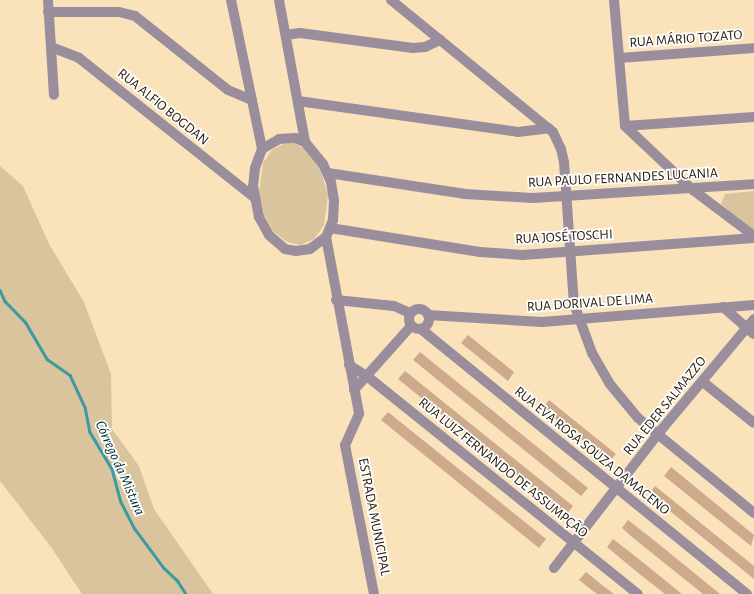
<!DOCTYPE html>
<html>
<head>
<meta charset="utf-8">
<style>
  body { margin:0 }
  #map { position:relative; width:754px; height:594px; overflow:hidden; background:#fae3bb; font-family:"Alegreya Sans",sans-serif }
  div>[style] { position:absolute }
  .green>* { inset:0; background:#dac49d }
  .stream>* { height:2.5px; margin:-1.25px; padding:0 1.25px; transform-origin:1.25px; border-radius:1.25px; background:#3c9aa1 }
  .building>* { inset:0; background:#cdaa8c }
  .minor>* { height:10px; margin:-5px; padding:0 5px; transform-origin:5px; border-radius:5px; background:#9a8e9c }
  .minor>.ring { margin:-5px; padding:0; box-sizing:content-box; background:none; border:10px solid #9a8e9c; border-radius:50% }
  span { translate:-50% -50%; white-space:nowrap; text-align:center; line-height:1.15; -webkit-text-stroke:3.5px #fff; paint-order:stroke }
  .street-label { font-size:14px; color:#282010 }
  .water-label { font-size:15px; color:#013033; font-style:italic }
</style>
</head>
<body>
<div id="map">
  <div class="green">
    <div style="clip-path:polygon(286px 143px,293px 143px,308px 150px,319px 165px,328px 195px,324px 225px,314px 239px,301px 245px,287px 242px,273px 231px,264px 214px,259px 193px,263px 163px,273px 149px)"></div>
    <div style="clip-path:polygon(0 166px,23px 186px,49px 244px,84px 302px,111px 374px,112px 429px,139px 466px,154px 509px,213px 594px,82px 594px,51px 547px,0 481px)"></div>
    <div style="clip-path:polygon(754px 191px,754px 233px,721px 204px,725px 194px)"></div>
  </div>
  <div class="stream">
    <div style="left:0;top:290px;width:12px;rotate:66deg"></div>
    <div style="left:5px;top:301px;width:30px;rotate:46deg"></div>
    <div style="left:26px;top:323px;width:42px;rotate:59.7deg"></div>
    <div style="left:47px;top:359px;width:28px;rotate:35deg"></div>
    <div style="left:70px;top:375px;width:35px;rotate:65deg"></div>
    <div style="left:85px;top:407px;width:25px;rotate:79deg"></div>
    <div style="left:90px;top:432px;width:43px;rotate:59.3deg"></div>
    <div style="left:112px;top:469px;width:34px;rotate:75deg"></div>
    <div style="left:121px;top:502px;width:30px;rotate:63deg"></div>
    <div style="left:135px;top:529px;width:49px;rotate:53.4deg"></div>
    <div style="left:164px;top:568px;width:18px;rotate:43deg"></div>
    <div style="left:177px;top:580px;width:17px;rotate:57deg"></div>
  </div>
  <div class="building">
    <div style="clip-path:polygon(468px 335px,514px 372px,508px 381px,461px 343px)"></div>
    <div style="clip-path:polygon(420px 352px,588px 488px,581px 496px,413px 360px)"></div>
    <div style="clip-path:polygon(405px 371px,573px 506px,566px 515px,398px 379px)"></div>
    <div style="clip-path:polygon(549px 400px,616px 454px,609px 462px,542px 408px)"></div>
    <div style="clip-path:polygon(388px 412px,546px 539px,539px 548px,381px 420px)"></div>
    <div style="clip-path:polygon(671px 467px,754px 535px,751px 546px,664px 476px)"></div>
    <div style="clip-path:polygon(655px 486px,754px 566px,754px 579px,649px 494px)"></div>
    <div style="clip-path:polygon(628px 520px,655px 541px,720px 594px,703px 594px,632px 537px,622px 528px)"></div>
    <div style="clip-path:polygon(613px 539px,635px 556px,682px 594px,665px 594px,637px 572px,607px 547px)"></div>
    <div style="clip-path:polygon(586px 572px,602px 585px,614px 594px,597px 594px,589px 588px,579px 580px)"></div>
  </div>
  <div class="minor">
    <div style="left:48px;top:0;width:95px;rotate:86.4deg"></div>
    <div style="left:231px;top:0;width:152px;rotate:78.2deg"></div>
    <div style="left:279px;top:0;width:144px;rotate:79.6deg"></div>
    <div style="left:391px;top:0;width:209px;rotate:39.2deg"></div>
    <div style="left:553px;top:132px;width:19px;rotate:65deg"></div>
    <div style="left:561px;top:149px;width:13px;rotate:77deg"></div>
    <div style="left:564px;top:162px;width:142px;rotate:86deg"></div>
    <div style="left:574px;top:304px;width:52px;rotate:69.8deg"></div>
    <div style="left:592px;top:353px;width:34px;rotate:60deg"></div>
    <div style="left:609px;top:383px;width:45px;rotate:50.4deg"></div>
    <div style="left:638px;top:418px;width:150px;rotate:39.3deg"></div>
    <div style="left:614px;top:0;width:126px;rotate:85deg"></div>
    <div style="left:48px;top:12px;width:71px"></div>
    <div style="left:119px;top:12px;width:16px;rotate:14deg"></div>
    <div style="left:135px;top:16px;width:119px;rotate:38.5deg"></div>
    <div style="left:228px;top:90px;width:26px;rotate:23deg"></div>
    <div style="left:286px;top:35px;width:14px;rotate:-8deg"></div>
    <div style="left:300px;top:33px;width:114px;rotate:7.6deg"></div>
    <div style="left:413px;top:48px;width:12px;rotate:-5deg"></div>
    <div style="left:425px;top:47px;width:17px;rotate:-25deg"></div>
    <div style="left:51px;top:47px;width:30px;rotate:21deg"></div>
    <div style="left:79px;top:58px;width:223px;rotate:38.5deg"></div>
    <div style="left:619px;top:58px;width:135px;rotate:-4.2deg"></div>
    <div style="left:298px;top:101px;width:222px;rotate:8deg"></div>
    <div style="left:518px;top:132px;width:31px;rotate:-7deg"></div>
    <div style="left:625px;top:126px;width:93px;rotate:43.3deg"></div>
    <div style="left:693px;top:190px;width:76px;rotate:37deg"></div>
    <div style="left:625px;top:126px;width:129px;rotate:-4deg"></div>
    <div style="left:295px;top:138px;width:11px;rotate:22deg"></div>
    <div style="left:305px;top:142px;width:28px;rotate:51deg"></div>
    <div style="left:323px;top:164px;width:20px;rotate:66deg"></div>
    <div style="left:331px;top:182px;width:19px;rotate:81deg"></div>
    <div style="left:334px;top:201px;width:19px;rotate:93deg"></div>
    <div style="left:333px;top:220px;width:18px;rotate:112deg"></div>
    <div style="left:326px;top:237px;width:20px;rotate:143deg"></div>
    <div style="left:310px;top:249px;width:14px;rotate:172deg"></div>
    <div style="left:296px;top:251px;width:11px;rotate:-170deg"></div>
    <div style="left:285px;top:249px;width:21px;rotate:-139deg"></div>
    <div style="left:269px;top:235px;width:21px;rotate:-119deg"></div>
    <div style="left:259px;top:217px;width:31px;rotate:-101deg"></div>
    <div style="left:253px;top:187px;width:19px;rotate:-84deg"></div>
    <div style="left:255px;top:168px;width:20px;rotate:-70deg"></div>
    <div style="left:262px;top:149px;width:20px;rotate:-30deg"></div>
    <div style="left:279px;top:139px;width:16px;rotate:-4deg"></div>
    <div style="left:328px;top:173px;width:139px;rotate:8.7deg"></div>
    <div style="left:465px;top:194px;width:68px;rotate:3.4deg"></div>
    <div style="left:533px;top:198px;width:221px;rotate:-3.6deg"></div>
    <div style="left:330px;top:228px;width:152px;rotate:9.1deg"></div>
    <div style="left:480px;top:252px;width:43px;rotate:4deg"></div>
    <div style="left:523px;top:255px;width:232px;rotate:-4.2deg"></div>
    <div style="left:326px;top:237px;width:180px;rotate:79.4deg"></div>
    <div style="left:359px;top:414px;width:34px;rotate:114deg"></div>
    <div style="left:345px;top:445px;width:152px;rotate:79deg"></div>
    <div style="left:336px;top:300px;width:58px;rotate:5.9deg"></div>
    <div style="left:394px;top:306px;width:17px;rotate:24deg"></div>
    <div style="left:723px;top:307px;width:41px;rotate:41.1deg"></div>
    <div class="ring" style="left:409px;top:309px;width:10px;height:10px"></div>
    <div style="left:428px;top:315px;width:114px;rotate:3.5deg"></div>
    <div style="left:542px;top:322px;width:213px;rotate:-4.6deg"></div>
    <div style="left:421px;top:329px;width:420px;rotate:39.1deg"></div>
    <div style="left:349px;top:365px;width:22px;rotate:32deg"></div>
    <div style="left:368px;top:377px;width:346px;rotate:38.8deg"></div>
    <div style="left:703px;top:382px;width:65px;rotate:38.8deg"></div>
    <div style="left:354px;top:390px;width:86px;rotate:-48.3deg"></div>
    <div style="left:554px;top:568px;width:168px;rotate:-52.2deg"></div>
    <div style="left:657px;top:435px;width:151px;rotate:-50.1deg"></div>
  </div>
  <div class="street-label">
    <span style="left:686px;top:39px;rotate:-4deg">RUA MÁRIO TOZATO</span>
    <span style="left:163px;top:107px;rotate:39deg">RUA ALFIO BOGDAN</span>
    <span style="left:623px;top:178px;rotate:-3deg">RUA PAULO FERNANDES LUCANIA</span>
    <span style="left:564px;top:237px;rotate:-3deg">RUA JOSÉ TOSCHI</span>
    <span style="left:590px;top:303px;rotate:-4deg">RUA DORIVAL DE LIMA</span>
    <span style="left:665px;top:406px;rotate:-51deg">RUA EDER SALMAZZO</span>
    <span style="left:592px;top:451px;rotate:39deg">RUA EVA ROSA SOUZA DAMACENO</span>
    <span style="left:503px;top:468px;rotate:39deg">RUA LUIZ FERNANDO DE ASSUMPÇÃO</span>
    <span style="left:374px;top:517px;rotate:79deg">ESTRADA MUNICIPAL</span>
  </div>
  <div class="water-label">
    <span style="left:120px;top:468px;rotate:66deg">Córrego da Mistura</span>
  </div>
</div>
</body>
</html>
